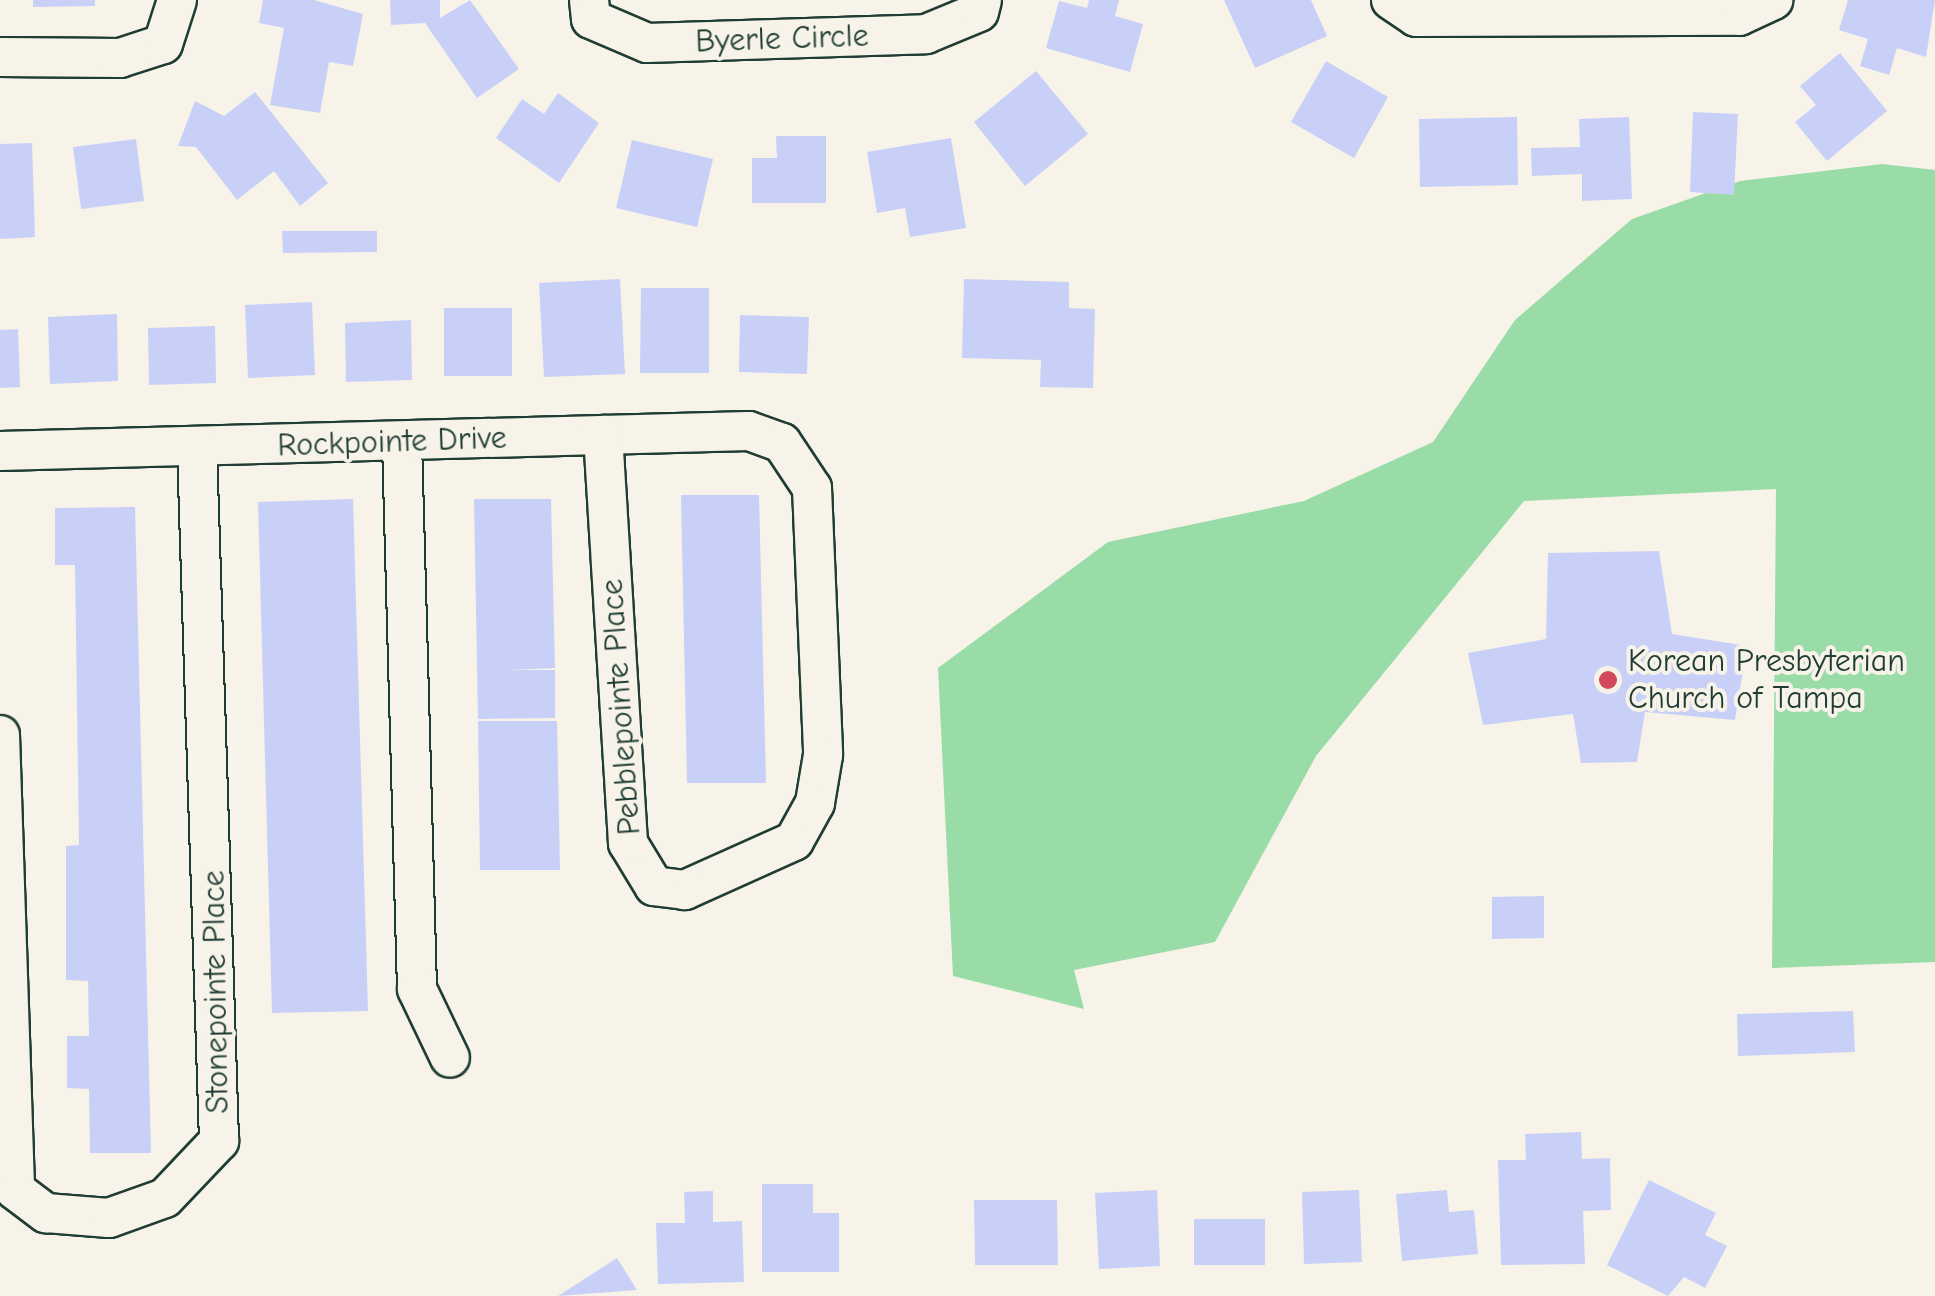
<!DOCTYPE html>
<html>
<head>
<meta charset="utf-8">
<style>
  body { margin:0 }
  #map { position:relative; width:1935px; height:1296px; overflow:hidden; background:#f7f3e8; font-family:"Comic Neue",sans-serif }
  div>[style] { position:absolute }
  .green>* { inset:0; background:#99dca7 }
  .building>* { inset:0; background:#c9d0f8 }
  .roads { filter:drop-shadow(2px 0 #1f3d34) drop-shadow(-2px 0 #1f3d34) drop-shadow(0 2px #1f3d34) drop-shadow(0 -2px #1f3d34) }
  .minor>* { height:38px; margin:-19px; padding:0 19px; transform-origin:19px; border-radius:19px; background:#f7f3e8 }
  .dots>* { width:28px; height:28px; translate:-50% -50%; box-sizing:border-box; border:5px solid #f7f3e8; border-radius:50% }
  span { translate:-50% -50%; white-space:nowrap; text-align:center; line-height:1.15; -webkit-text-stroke:8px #f7f3e8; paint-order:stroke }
  .street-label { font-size:32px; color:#1f3d34 }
  .poi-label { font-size:32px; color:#1f3d34 }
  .left { translate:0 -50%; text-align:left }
</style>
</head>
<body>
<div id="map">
  <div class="green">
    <div style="clip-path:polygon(1882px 164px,1935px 170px,1935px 962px,1772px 968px,1776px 489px,1524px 501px,1316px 756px,1215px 942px,1074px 970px,1084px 1009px,953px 976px,938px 668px,1108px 542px,1304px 501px,1433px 442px,1515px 320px,1632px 219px,1740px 181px)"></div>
  </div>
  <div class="building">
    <div style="clip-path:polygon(33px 0,95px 0,95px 6px,33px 7px)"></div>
    <div style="clip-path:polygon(263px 0,314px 0,363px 14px,353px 66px,329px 62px,320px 113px,270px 105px,284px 28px,259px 23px)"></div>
    <div style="clip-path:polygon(390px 0,440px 0,440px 18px,470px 0,519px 69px,477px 98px,425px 23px,391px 25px)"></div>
    <div style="clip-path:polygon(1089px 0,1119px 0,1115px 16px,1143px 24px,1130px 72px,1046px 48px,1059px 1px,1087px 8px)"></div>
    <div style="clip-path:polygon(1224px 0,1311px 0,1327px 36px,1255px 68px)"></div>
    <div style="clip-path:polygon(1848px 0,1935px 0,1926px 57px,1897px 48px,1889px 75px,1860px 66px,1868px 39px,1839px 30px)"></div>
    <div style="clip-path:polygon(1840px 53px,1887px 111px,1827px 161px,1795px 122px,1816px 105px,1800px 86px)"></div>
    <div style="clip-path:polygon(1326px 61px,1388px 97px,1354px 158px,1291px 122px)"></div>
    <div style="clip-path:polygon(1036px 71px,1088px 134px,1025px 186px,974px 122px)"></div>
    <div style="clip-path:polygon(255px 92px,328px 183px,300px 206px,274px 171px,237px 200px,196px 147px,178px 146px,195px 101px,224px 116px)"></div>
    <div style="clip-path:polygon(558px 93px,599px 123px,559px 183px,496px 138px,522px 99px,544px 114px)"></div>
    <div style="clip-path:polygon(1693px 112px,1738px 114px,1734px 195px,1690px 192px)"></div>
    <div style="clip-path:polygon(1517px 117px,1518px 185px,1420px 187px,1419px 119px)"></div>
    <div style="clip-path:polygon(1629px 117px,1632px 199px,1582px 201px,1582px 174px,1532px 176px,1531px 148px,1580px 147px,1579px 119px)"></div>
    <div style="clip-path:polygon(776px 136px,826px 136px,826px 203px,752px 203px,752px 158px,777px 158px)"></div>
    <div style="clip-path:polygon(951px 138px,966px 228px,910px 237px,905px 208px,877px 213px,867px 152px)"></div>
    <div style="clip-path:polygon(136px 139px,144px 201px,81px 209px,73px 147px)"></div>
    <div style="clip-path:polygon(632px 140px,713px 159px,697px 227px,616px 208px)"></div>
    <div style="clip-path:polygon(32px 143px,35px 237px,0 239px,0 144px)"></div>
    <div style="clip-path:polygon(282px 231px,377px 231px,377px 252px,283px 253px)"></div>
    <div style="clip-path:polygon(620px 279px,625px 374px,544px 377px,539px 283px)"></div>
    <div style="clip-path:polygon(964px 279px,1069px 282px,1069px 308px,1095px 309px,1093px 388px,1040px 387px,1041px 360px,962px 358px)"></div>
    <div style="clip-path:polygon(641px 288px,709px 288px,709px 373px,640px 373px)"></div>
    <div style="clip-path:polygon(312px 302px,315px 375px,248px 378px,245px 305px)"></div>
    <div style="clip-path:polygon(444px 308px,512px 308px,512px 376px,444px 376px)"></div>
    <div style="clip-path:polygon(117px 314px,118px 381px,50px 384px,48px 317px)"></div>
    <div style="clip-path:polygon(740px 315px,809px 317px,807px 374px,739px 372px)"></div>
    <div style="clip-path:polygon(411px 320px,412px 380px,346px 382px,345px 323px)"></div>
    <div style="clip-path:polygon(215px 326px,216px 383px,149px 385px,148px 328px)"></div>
    <div style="clip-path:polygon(18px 329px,20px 387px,0 388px,0 330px)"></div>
    <div style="clip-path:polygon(681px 495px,759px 495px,766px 783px,687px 783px)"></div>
    <div style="clip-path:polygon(353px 499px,368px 1011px,272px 1013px,258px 502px)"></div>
    <div style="clip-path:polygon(474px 499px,551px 499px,555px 668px,510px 670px,555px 670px,555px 718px,478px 719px)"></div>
    <div style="clip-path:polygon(135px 507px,151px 1153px,90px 1153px,89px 1089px,67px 1088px,67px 1036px,89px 1036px,88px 981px,66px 980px,66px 846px,79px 845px,75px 565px,55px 565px,55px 508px)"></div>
    <div style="clip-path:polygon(1659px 551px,1672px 634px,1747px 646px,1735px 720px,1645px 712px,1637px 762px,1581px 763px,1573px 714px,1483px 725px,1468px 653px,1546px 639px,1548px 553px)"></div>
    <div style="clip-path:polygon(478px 721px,557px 721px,560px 870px,480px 870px)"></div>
    <div style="clip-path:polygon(1544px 896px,1544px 938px,1492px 939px,1492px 897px)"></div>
    <div style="clip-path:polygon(1853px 1011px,1855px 1052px,1738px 1056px,1737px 1014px)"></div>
    <div style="clip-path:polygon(1581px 1132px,1582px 1159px,1610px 1158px,1611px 1210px,1583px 1211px,1585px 1264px,1501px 1265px,1498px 1160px,1526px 1160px,1525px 1134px)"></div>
    <div style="clip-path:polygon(1649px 1180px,1716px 1213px,1705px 1235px,1727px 1246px,1705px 1288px,1684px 1277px,1668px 1296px,1607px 1265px)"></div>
    <div style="clip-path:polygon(762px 1184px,813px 1184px,813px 1213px,839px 1213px,839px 1272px,762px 1272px)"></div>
    <div style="clip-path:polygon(1157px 1190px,1160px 1266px,1099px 1269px,1095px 1193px)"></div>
    <div style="clip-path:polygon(1359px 1190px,1362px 1262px,1304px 1264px,1302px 1192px)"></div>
    <div style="clip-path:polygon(1447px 1190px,1449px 1212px,1474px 1210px,1478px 1254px,1402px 1261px,1396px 1194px)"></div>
    <div style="clip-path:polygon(713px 1191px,713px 1222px,742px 1221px,744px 1282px,658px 1284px,656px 1223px,685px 1223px,684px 1192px)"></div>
    <div style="clip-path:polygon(974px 1200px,1057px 1200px,1058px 1265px,975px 1265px)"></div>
    <div style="clip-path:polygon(1194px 1219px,1265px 1219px,1265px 1265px,1194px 1265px)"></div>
    <div style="clip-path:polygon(617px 1258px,637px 1290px,558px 1296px)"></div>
  </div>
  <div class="roads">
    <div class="minor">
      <div style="left:589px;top:0;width:19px;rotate:84deg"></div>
      <div style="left:591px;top:19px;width:61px;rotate:23.2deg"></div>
      <div style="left:647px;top:43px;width:279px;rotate:-1.8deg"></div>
      <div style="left:926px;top:34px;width:57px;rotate:-22.5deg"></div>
      <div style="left:979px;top:12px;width:12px;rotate:-76deg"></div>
      <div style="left:1391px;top:0;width:30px;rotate:34deg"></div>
      <div style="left:1416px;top:17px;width:323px;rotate:-0.2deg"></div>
      <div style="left:1739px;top:16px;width:38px;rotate:-25deg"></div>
      <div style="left:0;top:57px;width:120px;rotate:0.5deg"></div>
      <div style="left:120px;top:58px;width:45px;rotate:-18deg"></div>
      <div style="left:163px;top:44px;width:46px;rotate:-72.3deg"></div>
      <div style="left:402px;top:442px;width:547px;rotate:88.43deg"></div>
      <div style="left:417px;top:989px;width:76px;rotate:64.4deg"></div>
      <div style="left:0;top:451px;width:749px;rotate:-1.53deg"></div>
      <div style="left:749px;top:431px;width:35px;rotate:20deg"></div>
      <div style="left:782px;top:443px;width:54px;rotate:56.3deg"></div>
      <div style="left:812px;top:488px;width:267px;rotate:87.6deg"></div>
      <div style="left:823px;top:755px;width:49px;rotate:99.5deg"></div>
      <div style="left:815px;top:803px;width:43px;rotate:118.9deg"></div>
      <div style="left:794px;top:841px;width:120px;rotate:155.8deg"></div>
      <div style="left:685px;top:890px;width:31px;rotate:-173deg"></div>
      <div style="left:654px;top:886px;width:50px;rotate:-121.2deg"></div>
      <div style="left:628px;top:843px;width:409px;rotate:-93.5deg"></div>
      <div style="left:0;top:735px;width:455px;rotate:88.1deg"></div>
      <div style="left:15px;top:1190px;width:39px;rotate:37deg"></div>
      <div style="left:46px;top:1213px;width:63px;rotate:4.5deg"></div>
      <div style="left:109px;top:1218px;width:59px;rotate:-19.7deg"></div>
      <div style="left:165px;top:1198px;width:79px;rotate:-46.5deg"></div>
      <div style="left:219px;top:1141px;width:693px;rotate:-91.82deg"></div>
    </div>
  </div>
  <div class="dots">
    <div style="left:1608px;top:680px;background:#d1495b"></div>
  </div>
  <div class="street-label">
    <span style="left:782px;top:39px;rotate:-2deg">Byerle Circle</span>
    <span style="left:392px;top:442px;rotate:-2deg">Rockpointe Drive</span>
    <span style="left:621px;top:707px;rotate:-94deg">Pebblepointe Place</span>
    <span style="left:216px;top:992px;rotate:-91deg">Stonepointe Place</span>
  </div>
  <div class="poi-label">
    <span class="left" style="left:1628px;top:680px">Korean Presbyterian<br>Church of Tampa</span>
  </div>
</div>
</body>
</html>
